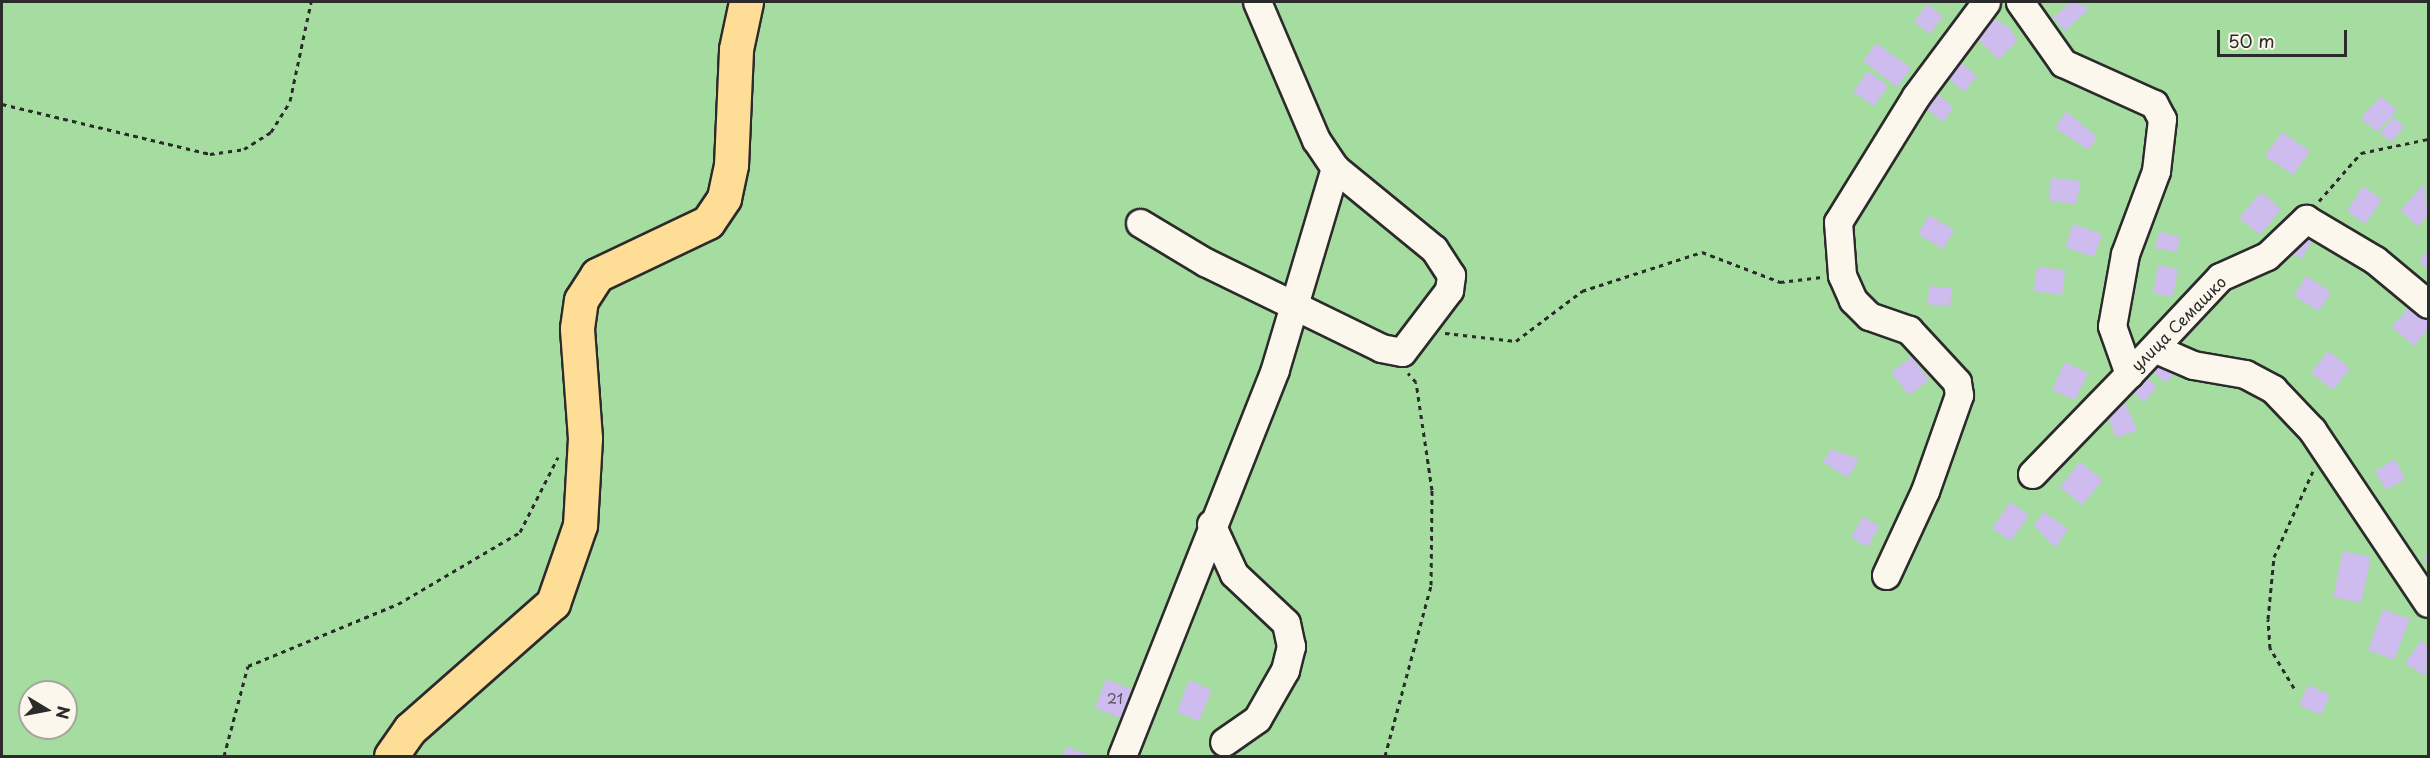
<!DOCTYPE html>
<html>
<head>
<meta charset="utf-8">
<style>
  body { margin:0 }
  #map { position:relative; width:2430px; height:758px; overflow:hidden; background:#f2ebec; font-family:"Playpen Sans",sans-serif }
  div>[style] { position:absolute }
  .green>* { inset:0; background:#a5dc9f }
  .building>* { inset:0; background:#cdbced }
  .path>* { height:3px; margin-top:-1.5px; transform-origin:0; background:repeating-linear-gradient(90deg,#2b2b2b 0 4.5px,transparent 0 9px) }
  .roads { filter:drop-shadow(2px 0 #2b2b2b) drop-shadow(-2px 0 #2b2b2b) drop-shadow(0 2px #2b2b2b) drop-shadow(0 -2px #2b2b2b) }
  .minor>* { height:27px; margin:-13.5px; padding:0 13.5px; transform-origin:13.5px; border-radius:13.5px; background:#fbf7ec }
  .highway>* { height:33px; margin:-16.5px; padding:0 16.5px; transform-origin:16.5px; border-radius:16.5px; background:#fedd96 }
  span { translate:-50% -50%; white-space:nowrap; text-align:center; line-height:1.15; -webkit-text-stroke:4.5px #fbf7ec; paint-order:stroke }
  .number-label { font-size:14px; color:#544f5c }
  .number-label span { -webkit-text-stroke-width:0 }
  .street-label { font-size:16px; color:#2b2b2b }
  .frame { position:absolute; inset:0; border:3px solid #2b2b2b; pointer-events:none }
  .north { position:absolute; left:18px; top:680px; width:60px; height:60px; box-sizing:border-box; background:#fbf7ec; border:2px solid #a8a59f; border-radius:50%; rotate:100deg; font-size:16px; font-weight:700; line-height:24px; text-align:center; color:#2b2b2b }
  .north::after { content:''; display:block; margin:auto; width:21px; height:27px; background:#2b2b2b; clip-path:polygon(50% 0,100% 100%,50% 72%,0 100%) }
  .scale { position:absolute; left:2217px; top:30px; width:130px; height:27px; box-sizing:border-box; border:3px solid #2b2b2b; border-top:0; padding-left:8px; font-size:18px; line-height:21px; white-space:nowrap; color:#2b2b2b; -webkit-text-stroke:4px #fbf7ec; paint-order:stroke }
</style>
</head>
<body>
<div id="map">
  <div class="green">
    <div style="clip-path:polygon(evenodd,2px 2px,2428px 2px,2428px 756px,2px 756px,2px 2px,30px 692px,66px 692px,66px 728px,30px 728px,30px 692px)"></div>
  </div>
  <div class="building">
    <div style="clip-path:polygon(2071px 2px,2090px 8px,2065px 31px,2053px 18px)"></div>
    <div style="clip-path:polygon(1927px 4px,1943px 16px,1930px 34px,1914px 22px)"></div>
    <div style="clip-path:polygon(1993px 18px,2010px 28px,2017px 41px,1999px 60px,1976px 37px)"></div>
    <div style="clip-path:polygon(1876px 43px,1911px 68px,1897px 87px,1863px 61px)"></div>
    <div style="clip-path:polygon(1959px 61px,1977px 76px,1964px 92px,1946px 76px)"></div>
    <div style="clip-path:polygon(1868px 71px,1888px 86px,1874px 106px,1853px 92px)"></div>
    <div style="clip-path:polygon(1929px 87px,1953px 107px,1944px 122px,1916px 102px)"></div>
    <div style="clip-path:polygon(2381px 96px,2397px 110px,2377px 132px,2361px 118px)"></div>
    <div style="clip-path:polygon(2066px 111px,2097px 137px,2089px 150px,2055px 128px)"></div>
    <div style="clip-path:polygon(2393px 117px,2404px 127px,2391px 142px,2380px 133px)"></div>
    <div style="clip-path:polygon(2282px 132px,2310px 151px,2293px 175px,2265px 156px)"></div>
    <div style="clip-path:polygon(2051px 178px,2081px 181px,2076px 204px,2049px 201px)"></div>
    <div style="clip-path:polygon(2424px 184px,2428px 215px,2418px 226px,2400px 210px)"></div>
    <div style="clip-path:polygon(2363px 186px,2382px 200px,2365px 224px,2347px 211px)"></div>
    <div style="clip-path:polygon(2261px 192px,2281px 209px,2260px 235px,2239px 218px)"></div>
    <div style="clip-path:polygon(1929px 215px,1954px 230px,1943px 249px,1918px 234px)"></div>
    <div style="clip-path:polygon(2073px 224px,2102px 234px,2094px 257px,2065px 247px)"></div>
    <div style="clip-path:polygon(2159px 232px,2180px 237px,2177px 252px,2155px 248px)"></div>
    <div style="clip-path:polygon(2302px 234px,2313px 240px,2301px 259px,2290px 252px)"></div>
    <div style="clip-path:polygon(2428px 250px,2428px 270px,2419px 261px)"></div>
    <div style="clip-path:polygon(2158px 265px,2178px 269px,2173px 297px,2153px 293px)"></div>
    <div style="clip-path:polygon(2037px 267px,2065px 270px,2062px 295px,2034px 291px)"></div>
    <div style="clip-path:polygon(2306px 276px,2331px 292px,2319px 311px,2294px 296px)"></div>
    <div style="clip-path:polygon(1930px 286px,1952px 288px,1950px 307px,1927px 304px)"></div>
    <div style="clip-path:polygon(2413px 303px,2428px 317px,2428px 329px,2414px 346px,2392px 327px)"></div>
    <div style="clip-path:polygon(2328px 351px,2350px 368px,2333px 390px,2311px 373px)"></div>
    <div style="clip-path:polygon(1912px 357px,1929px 380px,1909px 395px,1891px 372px)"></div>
    <div style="clip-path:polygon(2162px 361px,2175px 372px,2166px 383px,2153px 372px)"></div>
    <div style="clip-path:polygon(2065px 362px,2088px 373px,2075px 400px,2052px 390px)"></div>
    <div style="clip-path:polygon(2143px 374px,2157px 387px,2144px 402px,2129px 388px)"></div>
    <div style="clip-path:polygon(2126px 404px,2137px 430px,2116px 438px,2106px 412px)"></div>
    <div style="clip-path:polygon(1831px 449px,1859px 459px,1848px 478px,1823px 462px)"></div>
    <div style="clip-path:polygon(2395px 459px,2405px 479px,2386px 490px,2375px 471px)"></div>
    <div style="clip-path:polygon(2080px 462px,2103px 480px,2082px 505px,2060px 487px)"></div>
    <div style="clip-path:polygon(2010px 502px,2029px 515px,2011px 541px,1992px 528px)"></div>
    <div style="clip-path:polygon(2044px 512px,2068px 529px,2055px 548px,2034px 525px)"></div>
    <div style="clip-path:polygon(1863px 516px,1879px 526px,1868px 547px,1851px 538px)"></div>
    <div style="clip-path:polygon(2428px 549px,2428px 563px,2424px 561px)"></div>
    <div style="clip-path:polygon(2343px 551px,2371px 557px,2361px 603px,2333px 597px)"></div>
    <div style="clip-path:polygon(2383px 609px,2410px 619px,2394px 660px,2368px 650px)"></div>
    <div style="clip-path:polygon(2421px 641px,2428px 646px,2426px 677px,2405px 663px)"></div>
    <div style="clip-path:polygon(1106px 679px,1136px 691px,1125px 720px,1095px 708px)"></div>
    <div style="clip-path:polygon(1189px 680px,1212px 690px,1199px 721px,1177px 712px)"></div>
    <div style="clip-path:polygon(2308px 685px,2330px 695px,2321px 715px,2299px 705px)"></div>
    <div style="clip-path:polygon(1066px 747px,1094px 756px,1063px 756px)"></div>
  </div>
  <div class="path">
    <div style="left:2px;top:104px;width:214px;rotate:13.5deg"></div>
    <div style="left:210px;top:154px;width:34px;rotate:-8deg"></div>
    <div style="left:244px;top:149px;width:32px;rotate:-32deg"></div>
    <div style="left:271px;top:132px;width:36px;rotate:-58deg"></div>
    <div style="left:290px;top:101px;width:101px;rotate:-78deg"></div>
    <div style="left:2319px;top:201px;width:64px;rotate:-48.8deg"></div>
    <div style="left:2361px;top:153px;width:68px;rotate:-11.8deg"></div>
    <div style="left:1445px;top:333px;width:71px;rotate:6.4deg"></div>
    <div style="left:1516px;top:341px;width:83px;rotate:-37.1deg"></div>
    <div style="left:1582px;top:291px;width:126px;rotate:-18deg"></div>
    <div style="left:1702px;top:252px;width:84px;rotate:21deg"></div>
    <div style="left:1780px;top:282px;width:42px;rotate:-6.8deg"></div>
    <div style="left:2294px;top:688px;width:47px;rotate:-121deg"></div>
    <div style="left:2270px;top:648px;width:29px;rotate:-94deg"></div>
    <div style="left:2268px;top:619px;width:62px;rotate:-84.5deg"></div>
    <div style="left:2274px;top:557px;width:94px;rotate:-65.6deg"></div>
    <div style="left:224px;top:756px;width:93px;rotate:-75.1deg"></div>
    <div style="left:248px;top:666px;width:162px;rotate:-22.5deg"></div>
    <div style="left:398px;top:604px;width:142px;rotate:-30.5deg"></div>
    <div style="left:520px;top:532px;width:84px;rotate:-63.1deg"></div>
    <div style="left:1385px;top:756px;width:177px;rotate:-74.9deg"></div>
    <div style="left:1431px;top:585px;width:95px;rotate:-89.4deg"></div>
    <div style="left:1432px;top:490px;width:109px;rotate:-98.4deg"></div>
    <div style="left:1416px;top:382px;width:12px;rotate:-132deg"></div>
  </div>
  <div class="roads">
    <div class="minor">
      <div style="left:2020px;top:2px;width:75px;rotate:54.8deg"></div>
      <div style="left:2063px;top:63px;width:100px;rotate:24.3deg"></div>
      <div style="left:2154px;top:104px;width:17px;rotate:62deg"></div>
      <div style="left:2162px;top:119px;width:52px;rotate:96.6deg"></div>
      <div style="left:2156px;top:171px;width:89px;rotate:110.5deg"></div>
      <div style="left:2125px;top:254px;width:73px;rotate:100.2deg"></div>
      <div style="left:2112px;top:326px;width:51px;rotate:70.5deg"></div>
      <div style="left:2129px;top:374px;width:133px;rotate:-46.8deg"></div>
      <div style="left:2220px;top:277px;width:51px;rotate:-24.1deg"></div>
      <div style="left:2267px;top:256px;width:54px;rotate:-43.5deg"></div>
      <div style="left:2306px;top:219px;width:80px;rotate:30.7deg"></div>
      <div style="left:2375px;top:260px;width:69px;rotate:39.7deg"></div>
      <div style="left:1140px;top:223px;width:76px;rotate:31deg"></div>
      <div style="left:1205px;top:262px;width:196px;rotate:26deg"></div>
      <div style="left:1381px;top:348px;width:21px;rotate:11deg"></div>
      <div style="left:1402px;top:352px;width:78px;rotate:-52.8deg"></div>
      <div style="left:1449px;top:290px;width:15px;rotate:-82deg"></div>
      <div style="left:1451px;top:275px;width:31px;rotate:-123deg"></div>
      <div style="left:1434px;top:249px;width:128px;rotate:-140.7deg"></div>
      <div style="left:1335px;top:168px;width:34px;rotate:-124deg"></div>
      <div style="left:1316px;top:140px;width:150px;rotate:-113.1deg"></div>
      <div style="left:2156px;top:349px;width:40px;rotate:23.4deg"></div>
      <div style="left:2193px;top:365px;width:53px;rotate:9.8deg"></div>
      <div style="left:2245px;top:374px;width:32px;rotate:28deg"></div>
      <div style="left:2273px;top:389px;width:57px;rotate:46.4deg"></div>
      <div style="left:2312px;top:430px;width:208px;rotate:56.2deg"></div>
      <div style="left:2032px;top:474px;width:139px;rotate:-45.9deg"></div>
      <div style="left:1211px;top:524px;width:55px;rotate:65.3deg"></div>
      <div style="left:1234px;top:574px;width:71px;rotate:43.3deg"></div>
      <div style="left:1286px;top:623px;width:24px;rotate:78deg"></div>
      <div style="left:1291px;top:646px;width:25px;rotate:104deg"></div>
      <div style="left:1285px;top:670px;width:56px;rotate:119.7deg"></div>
      <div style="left:1257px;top:719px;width:40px;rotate:145.1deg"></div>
      <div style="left:1886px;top:575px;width:93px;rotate:-65.1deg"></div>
      <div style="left:1925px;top:491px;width:102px;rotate:-70.5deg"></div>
      <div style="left:1959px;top:395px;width:13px;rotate:-99deg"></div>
      <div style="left:1957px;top:382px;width:71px;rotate:-132.7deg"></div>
      <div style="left:1909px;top:330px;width:42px;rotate:-160.7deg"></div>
      <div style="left:1869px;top:316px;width:23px;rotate:-135deg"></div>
      <div style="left:1853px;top:300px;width:27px;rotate:-114deg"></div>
      <div style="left:1842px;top:275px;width:53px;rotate:-94.3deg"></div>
      <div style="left:1838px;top:222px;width:148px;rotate:-58.2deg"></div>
      <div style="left:1916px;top:96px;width:117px;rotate:-53.3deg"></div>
      <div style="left:1122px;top:756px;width:416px;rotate:-68.4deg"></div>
      <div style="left:1275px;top:369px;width:210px;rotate:-73.4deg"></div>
    </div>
    <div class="highway">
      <div style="left:391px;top:756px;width:33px;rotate:-55deg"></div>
      <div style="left:410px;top:729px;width:191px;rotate:-41.4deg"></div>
      <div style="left:553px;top:603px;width:83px;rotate:-70.9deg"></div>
      <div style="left:580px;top:525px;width:87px;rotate:-86.7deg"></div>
      <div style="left:585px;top:438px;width:110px;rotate:-94.2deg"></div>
      <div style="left:577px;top:328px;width:28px;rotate:-82deg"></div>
      <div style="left:581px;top:300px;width:30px;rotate:-57deg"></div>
      <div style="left:597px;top:275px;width:123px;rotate:-25.5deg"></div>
      <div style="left:708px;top:222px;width:29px;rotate:-56deg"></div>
      <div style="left:724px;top:198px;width:34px;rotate:-78deg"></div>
      <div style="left:731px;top:165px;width:116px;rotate:-87.5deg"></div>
      <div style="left:736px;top:49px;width:48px;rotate:-78deg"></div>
    </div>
  </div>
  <div class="number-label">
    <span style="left:1115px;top:699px">21</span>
  </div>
  <div class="street-label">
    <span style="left:2178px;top:323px;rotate:-45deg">улица Семашко</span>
  </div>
  <div class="frame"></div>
  <div class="north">N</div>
  <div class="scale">50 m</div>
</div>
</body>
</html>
